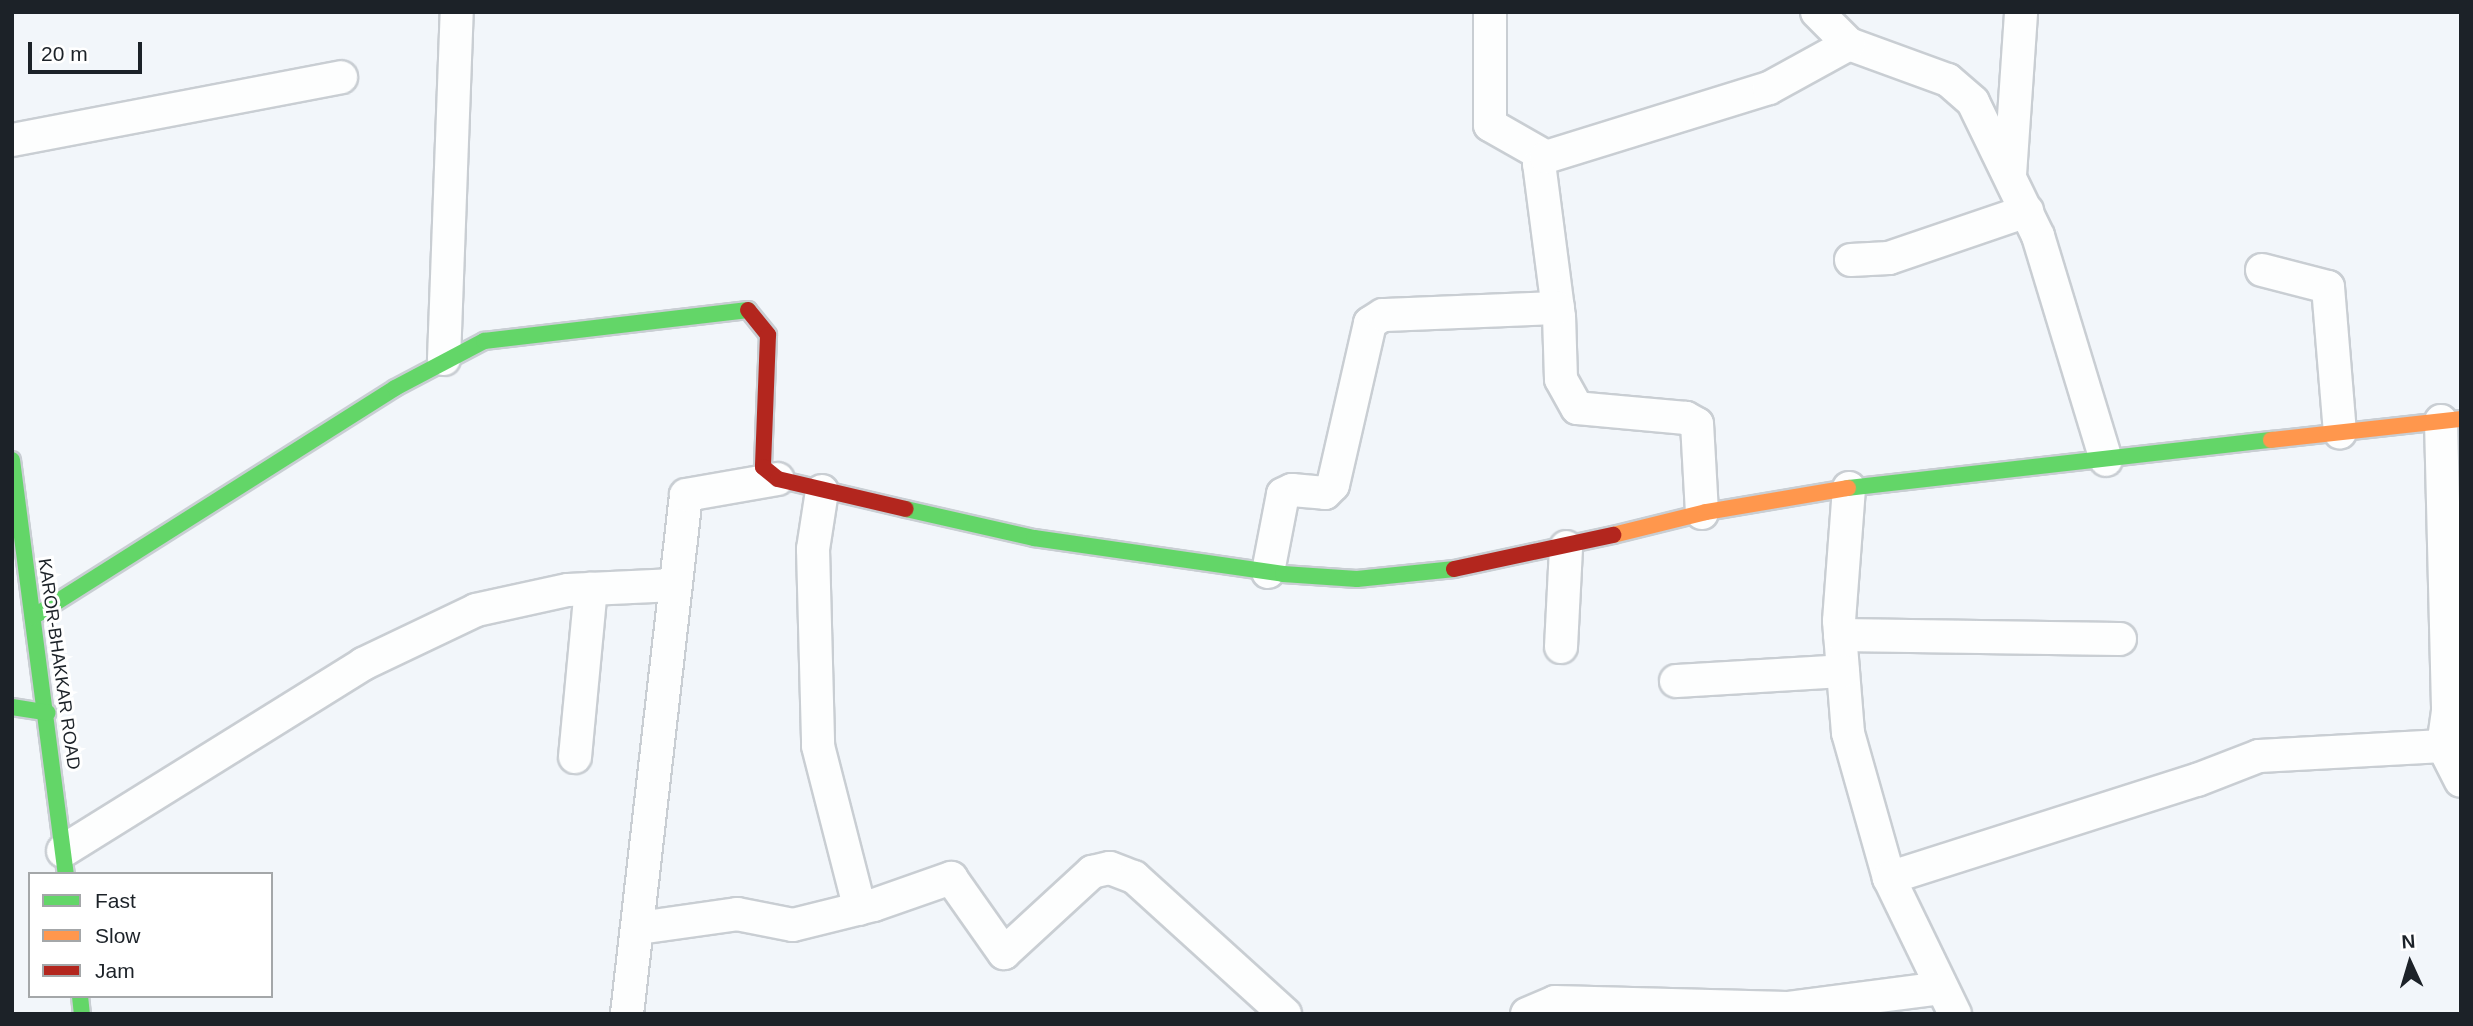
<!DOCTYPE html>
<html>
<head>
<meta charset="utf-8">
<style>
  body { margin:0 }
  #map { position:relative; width:2473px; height:1026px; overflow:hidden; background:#f2f6fa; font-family:Helvetica,sans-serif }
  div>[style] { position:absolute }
  .roads { filter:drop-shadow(2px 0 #c9ced3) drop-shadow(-2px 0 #c9ced3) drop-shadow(0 2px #c9ced3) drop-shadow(0 -2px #c9ced3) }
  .street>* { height:32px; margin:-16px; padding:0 16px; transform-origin:16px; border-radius:16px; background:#fdfefe }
  .fast>* { height:16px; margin:-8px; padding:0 8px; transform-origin:8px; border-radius:8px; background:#63d668 }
  .slow>* { height:16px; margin:-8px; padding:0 8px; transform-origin:8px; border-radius:8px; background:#ff974d }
  .jam>* { height:16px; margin:-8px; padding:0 8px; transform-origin:8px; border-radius:8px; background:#b3261e }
  span { translate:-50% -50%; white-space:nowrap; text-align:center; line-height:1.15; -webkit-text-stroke:6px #fff; paint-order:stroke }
  .street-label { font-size:18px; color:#1c2228 }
  .frame { position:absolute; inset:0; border:14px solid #1c2228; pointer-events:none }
  .legend { position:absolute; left:28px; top:872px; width:245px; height:126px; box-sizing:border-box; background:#fff; border:2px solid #a4a7a9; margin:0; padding:9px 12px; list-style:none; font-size:21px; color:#1c2228 }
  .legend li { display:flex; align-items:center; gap:14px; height:35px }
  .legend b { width:35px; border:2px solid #a4a7a9 }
  .north { position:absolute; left:2375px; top:928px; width:70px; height:70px; -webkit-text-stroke:5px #fff; paint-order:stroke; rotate:356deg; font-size:19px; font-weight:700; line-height:28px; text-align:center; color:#1c2228 }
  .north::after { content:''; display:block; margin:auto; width:24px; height:32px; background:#1c2228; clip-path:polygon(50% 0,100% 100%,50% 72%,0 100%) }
  .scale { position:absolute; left:28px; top:42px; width:114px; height:32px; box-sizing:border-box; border:4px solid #1c2228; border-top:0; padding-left:9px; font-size:21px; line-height:24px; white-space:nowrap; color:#1c2228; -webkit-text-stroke:5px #fff; paint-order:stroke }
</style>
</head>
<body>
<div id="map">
  <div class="roads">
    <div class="street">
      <div style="left:1490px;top:12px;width:113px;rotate:90deg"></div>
      <div style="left:1490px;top:125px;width:64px;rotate:29.7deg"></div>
      <div style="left:1817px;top:12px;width:45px;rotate:45deg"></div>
      <div style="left:1849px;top:44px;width:105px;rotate:20deg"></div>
      <div style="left:1948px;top:80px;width:33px;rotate:41deg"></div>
      <div style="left:1973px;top:102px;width:149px;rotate:64.1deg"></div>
      <div style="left:2038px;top:236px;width:234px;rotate:73.1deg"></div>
      <div style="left:12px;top:140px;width:335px;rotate:-10.8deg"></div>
      <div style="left:2010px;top:175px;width:163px;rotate:-86.1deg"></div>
      <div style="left:1851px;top:260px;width:38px;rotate:-3deg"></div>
      <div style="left:1889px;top:258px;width:146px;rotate:-18.8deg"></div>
      <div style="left:2262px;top:270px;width:68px;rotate:14.4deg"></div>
      <div style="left:2328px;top:287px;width:146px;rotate:85.3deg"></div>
      <div style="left:444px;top:359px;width:347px;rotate:-87.9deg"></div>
      <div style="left:2441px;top:421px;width:290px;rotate:88.6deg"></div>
      <div style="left:2448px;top:711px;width:35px;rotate:98deg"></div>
      <div style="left:2443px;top:746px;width:39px;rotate:63deg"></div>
      <div style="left:1849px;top:488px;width:133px;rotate:94.3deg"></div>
      <div style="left:1839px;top:621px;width:112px;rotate:85.4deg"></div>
      <div style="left:1848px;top:733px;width:151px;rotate:74.2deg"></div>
      <div style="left:1889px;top:878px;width:151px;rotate:64.1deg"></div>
      <div style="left:822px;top:491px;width:59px;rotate:98.8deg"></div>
      <div style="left:813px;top:549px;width:197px;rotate:88.5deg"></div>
      <div style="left:818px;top:746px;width:168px;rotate:75.6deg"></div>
      <div style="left:1702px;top:513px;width:89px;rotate:-93.2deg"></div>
      <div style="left:1697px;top:424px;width:13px;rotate:-151deg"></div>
      <div style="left:1686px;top:418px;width:109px;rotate:-174.8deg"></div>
      <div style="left:1577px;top:408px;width:33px;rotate:-119deg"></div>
      <div style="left:1561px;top:379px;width:62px;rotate:-91.8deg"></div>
      <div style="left:1559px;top:317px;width:154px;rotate:-97.4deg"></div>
      <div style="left:1539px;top:164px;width:10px;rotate:-45deg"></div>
      <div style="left:1546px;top:157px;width:233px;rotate:-17.2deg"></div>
      <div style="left:1769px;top:88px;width:91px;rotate:-28.8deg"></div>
      <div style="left:1268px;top:572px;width:79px;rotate:-79.1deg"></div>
      <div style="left:1283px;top:494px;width:10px;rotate:-24deg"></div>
      <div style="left:1292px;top:490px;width:33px;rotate:5deg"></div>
      <div style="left:1325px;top:493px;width:11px;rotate:-45deg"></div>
      <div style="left:1333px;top:485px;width:166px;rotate:-77.1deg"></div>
      <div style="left:1370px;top:323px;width:15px;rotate:-32deg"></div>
      <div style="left:1383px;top:315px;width:175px;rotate:-2.3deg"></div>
      <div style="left:1840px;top:635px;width:280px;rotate:0.8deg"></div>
      <div style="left:1561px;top:647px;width:100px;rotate:-87.1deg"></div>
      <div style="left:1676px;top:681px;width:167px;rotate:-3.4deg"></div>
      <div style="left:575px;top:757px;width:169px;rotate:-84.6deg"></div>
      <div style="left:63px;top:851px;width:354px;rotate:-31.9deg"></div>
      <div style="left:363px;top:664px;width:125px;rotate:-25.5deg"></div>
      <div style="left:476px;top:610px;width:94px;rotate:-12.3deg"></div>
      <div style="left:568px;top:590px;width:107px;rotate:-2.7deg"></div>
      <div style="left:1889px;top:878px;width:323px;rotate:-17.7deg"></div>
      <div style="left:2197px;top:780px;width:66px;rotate:-21.2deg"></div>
      <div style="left:2259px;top:756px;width:184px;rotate:-3.1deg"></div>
      <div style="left:639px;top:928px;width:99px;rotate:-8.1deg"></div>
      <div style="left:737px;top:914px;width:57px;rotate:11.1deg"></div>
      <div style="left:793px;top:925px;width:83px;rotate:-13.9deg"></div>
      <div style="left:874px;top:905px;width:82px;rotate:-19.3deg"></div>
      <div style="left:951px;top:878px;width:92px;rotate:54.8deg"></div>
      <div style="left:1004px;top:953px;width:120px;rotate:-42.6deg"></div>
      <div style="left:1092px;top:872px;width:18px;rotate:-13deg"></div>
      <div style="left:1110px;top:868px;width:26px;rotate:21deg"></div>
      <div style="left:1134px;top:877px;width:204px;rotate:42.2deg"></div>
      <div style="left:627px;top:1014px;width:522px;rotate:-83.51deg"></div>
      <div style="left:686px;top:495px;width:93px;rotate:-9.9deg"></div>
      <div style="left:1527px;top:1014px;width:30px;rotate:-23deg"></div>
      <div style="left:1555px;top:1002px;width:232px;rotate:1.5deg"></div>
      <div style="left:1787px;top:1008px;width:155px;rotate:-7.4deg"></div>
    </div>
    <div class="fast">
      <div style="left:12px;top:460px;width:418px;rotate:82.6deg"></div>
      <div style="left:1848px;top:488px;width:426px;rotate:-6.5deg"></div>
      <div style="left:906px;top:509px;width:131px;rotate:12.8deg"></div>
      <div style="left:1034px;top:538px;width:252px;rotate:8.2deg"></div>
      <div style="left:1283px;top:574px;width:74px;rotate:3.9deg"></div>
      <div style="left:1357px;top:579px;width:98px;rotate:-5.9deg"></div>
      <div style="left:33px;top:617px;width:428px;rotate:-32.3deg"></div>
      <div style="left:395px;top:388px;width:101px;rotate:-27.8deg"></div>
      <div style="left:484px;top:341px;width:266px;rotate:-6.7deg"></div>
      <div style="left:12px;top:707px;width:36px;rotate:9deg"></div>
      <div style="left:80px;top:996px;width:18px;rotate:84deg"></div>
    </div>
    <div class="slow">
      <div style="left:2271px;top:440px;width:191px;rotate:-6.3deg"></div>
      <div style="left:1613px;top:535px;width:96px;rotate:-13.9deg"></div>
      <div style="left:1706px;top:512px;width:144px;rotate:-9.6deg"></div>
    </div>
    <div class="jam">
      <div style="left:748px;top:310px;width:32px;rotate:51deg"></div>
      <div style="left:768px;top:335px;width:132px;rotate:92.2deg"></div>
      <div style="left:763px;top:467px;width:19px;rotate:39deg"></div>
      <div style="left:778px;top:479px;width:131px;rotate:13.2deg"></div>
      <div style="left:1454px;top:569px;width:163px;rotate:-12.1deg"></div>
    </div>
  </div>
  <div class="street-label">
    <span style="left:59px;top:664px;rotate:82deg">KAROR-BHAKKAR ROAD</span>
  </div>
  <div class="frame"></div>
  <ul class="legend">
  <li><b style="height:9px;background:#63d668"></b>Fast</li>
  <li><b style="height:9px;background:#ff974d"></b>Slow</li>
  <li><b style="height:9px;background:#b3261e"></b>Jam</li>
  </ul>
  <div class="north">N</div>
  <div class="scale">20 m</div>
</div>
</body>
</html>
